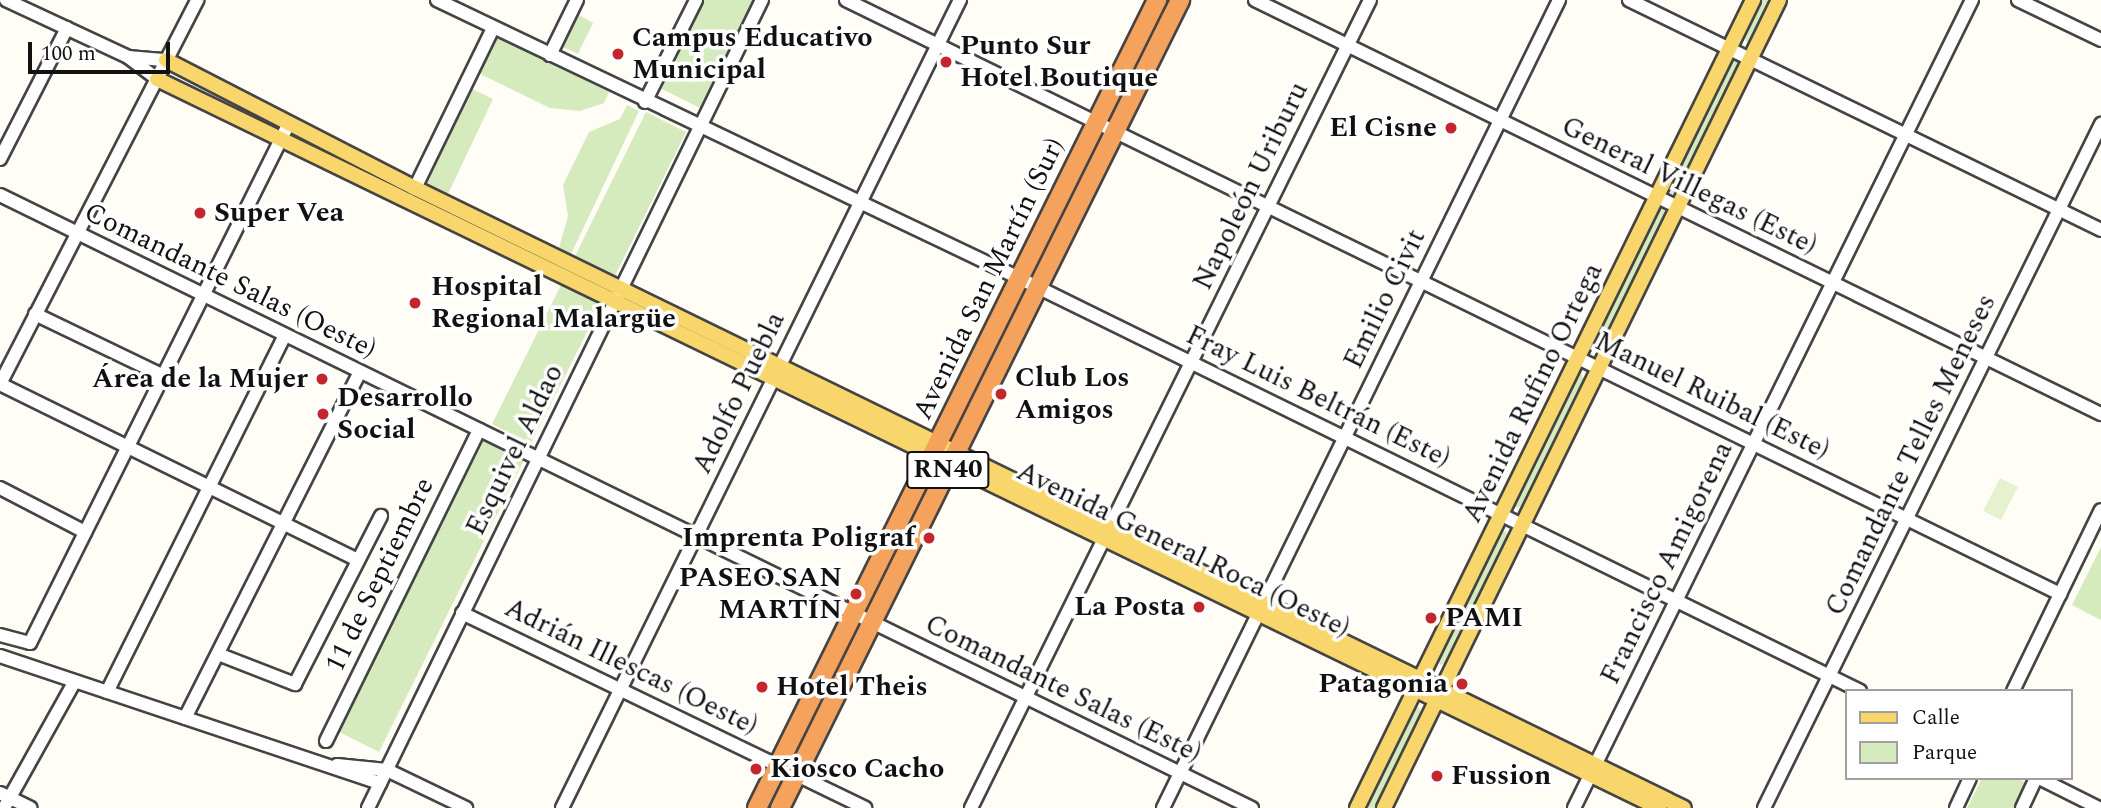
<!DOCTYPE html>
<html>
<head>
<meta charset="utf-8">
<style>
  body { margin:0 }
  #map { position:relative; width:2101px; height:808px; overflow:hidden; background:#fffdf5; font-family:Spectral,serif }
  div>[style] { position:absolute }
  .green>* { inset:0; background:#d5ebbd }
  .pitch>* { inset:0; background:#e6f2cf }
  .roads { filter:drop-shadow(2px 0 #444) drop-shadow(-2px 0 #444) drop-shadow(0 2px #444) drop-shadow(0 -2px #444) }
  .minor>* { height:12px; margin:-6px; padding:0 6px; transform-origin:6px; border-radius:6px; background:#fff }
  .major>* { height:14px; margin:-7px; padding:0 7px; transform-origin:7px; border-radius:7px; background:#f9d66b }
  .highway>* { height:18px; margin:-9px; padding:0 9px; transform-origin:9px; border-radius:9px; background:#f5a25d }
  .dots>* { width:19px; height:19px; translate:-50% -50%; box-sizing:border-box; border:4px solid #fff; border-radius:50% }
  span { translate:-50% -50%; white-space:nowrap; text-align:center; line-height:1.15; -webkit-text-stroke:7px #fff; paint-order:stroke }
  .shield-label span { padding:2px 5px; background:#fff; border:2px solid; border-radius:5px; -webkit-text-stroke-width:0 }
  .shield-label { font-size:26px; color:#111; font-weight:700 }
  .poi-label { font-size:28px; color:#111; font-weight:700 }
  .left { translate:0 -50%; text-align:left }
  .right { translate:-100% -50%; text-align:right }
  .street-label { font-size:28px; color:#111 }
  .legend { position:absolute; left:1845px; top:689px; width:228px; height:91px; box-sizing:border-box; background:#fff; border:2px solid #a0a0a0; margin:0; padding:9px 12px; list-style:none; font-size:21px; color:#111 }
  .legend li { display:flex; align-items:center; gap:14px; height:35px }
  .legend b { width:35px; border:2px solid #a0a0a0 }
  .scale { position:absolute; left:28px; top:42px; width:142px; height:32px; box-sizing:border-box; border:4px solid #111; border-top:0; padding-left:9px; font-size:21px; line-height:24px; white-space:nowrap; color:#111; -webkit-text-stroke:5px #fff; paint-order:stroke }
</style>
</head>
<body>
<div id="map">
  <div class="green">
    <div style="clip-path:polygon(704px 0,753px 0,700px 108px,660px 88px)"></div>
    <div style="clip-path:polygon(1761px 0,1772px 0,1752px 40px,1746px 42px,1744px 35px)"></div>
    <div style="clip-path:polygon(575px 13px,593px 23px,578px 54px,559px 45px)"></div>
    <div style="clip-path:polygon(496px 37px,609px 92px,604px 103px,580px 111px,550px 108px,478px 73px)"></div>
    <div style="clip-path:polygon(1737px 60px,1739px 66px,1677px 192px,1671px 194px,1669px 187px,1730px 62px)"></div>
    <div style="clip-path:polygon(470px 88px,493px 99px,447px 196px,424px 185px)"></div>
    <div style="clip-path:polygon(627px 105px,639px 111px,571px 254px,559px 248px,568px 216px,563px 185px,589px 132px,620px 119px)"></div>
    <div style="clip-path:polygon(646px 112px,686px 132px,614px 278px,574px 258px)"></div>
    <div style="clip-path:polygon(1664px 209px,1666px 215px,1605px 341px,1598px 343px,1596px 336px,1658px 210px)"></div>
    <div style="clip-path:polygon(563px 281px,603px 300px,531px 444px,492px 424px)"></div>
    <div style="clip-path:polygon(1582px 374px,1584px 380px,1523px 506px,1516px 508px,1514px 501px,1576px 376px)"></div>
    <div style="clip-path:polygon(484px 440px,524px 460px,379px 752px,339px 732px)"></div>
    <div style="clip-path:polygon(1506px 531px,1508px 537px,1446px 663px,1440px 665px,1438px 658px,1499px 532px)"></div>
    <div style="clip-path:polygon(2101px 547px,2101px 620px,2072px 605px)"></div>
    <div style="clip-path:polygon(1419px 707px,1421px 713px,1375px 808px,1364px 808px,1413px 709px)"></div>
    <div style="clip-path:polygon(1982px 778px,2017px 778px,2028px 784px,2016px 808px,1967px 808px)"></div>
  </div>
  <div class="pitch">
    <div style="clip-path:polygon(2000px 478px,2018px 487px,2001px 520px,1983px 511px)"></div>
  </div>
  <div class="roads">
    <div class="minor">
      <div style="left:6px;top:0;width:135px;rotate:25deg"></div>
      <div style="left:128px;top:57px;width:36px;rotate:37deg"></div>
      <div style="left:437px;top:0;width:645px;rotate:25.53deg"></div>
      <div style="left:1019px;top:278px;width:937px;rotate:26.15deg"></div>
      <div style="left:846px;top:0;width:1352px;rotate:26.07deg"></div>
      <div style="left:1255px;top:0;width:942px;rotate:26.08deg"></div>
      <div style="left:1629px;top:0;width:525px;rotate:25.98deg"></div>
      <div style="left:2018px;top:0;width:92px;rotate:25.7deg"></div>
      <div style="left:550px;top:55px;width:61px;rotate:-63.9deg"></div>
      <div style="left:128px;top:57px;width:38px;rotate:5deg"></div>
      <div style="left:645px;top:102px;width:114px;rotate:-63.4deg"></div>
      <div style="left:0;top:159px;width:147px;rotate:-62.9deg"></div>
      <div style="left:415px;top:188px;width:178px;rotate:-64deg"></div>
      <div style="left:0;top:195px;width:1394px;rotate:26.09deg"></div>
      <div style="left:35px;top:314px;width:141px;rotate:25.7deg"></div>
      <div style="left:0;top:384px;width:432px;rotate:-62.8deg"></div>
      <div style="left:0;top:384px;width:399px;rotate:26.2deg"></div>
      <div style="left:0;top:488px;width:96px;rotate:27.4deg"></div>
      <div style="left:462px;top:613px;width:448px;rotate:25.8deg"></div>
      <div style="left:0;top:635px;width:31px;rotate:15deg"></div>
      <div style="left:30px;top:643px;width:581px;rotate:-63.52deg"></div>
      <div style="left:218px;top:654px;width:83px;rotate:21.3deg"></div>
      <div style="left:295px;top:684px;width:189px;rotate:-62.9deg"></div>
      <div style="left:0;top:656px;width:401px;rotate:18.5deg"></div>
      <div style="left:2013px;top:691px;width:201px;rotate:-64.1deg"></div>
      <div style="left:107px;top:692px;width:399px;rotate:-63.5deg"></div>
      <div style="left:185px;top:718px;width:388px;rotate:-63.2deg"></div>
      <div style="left:326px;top:741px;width:347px;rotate:-63.8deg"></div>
      <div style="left:337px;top:765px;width:50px;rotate:5.7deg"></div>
      <div style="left:387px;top:770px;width:88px;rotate:25.7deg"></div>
      <div style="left:2039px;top:778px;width:67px;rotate:26.6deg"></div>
      <div style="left:0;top:793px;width:34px;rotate:26deg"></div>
      <div style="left:4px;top:808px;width:145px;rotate:-60.8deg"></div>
      <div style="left:368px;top:808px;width:899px;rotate:-64.01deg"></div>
      <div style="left:562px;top:808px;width:901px;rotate:-63.78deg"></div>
      <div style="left:971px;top:808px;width:901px;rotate:-63.72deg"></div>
      <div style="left:1163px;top:808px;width:900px;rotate:-63.89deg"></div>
      <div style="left:1574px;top:808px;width:901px;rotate:-63.78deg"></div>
      <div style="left:1764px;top:808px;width:763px;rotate:-63.77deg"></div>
      <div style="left:1956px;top:808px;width:33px;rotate:-65deg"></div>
      <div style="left:2022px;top:808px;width:33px;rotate:-65deg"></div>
    </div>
    <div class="major">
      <div style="left:166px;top:60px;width:280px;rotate:27.2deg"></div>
      <div style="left:415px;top:188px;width:1412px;rotate:26.04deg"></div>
      <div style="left:157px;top:79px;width:1670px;rotate:25.89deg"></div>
      <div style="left:1357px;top:808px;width:900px;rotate:-63.89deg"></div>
      <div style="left:1384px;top:808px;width:899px;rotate:-63.95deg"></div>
    </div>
    <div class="highway">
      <div style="left:757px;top:808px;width:902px;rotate:-63.66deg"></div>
      <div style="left:780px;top:808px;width:902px;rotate:-63.66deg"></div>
    </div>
  </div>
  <div class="dots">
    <div style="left:618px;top:54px;background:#c4262e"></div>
    <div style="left:946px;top:62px;background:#c4262e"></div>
    <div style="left:1451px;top:128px;background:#c4262e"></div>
    <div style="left:200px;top:213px;background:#c4262e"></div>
    <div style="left:415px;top:303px;background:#c4262e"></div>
    <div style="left:322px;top:379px;background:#c4262e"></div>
    <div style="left:1001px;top:394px;background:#c4262e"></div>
    <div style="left:323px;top:414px;background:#c4262e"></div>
    <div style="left:929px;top:538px;background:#c4262e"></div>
    <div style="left:856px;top:594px;background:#c4262e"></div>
    <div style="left:1199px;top:607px;background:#c4262e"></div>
    <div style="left:1431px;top:618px;background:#c4262e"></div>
    <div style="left:1462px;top:684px;background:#c4262e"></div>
    <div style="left:762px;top:687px;background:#c4262e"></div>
    <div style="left:756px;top:769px;background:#c4262e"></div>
    <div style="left:1437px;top:776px;background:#c4262e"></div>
  </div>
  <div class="shield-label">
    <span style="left:948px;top:470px">RN40</span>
  </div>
  <div class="poi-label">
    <span class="left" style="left:632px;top:54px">Campus Educativo<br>Municipal</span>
    <span class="left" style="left:960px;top:62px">Punto Sur<br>Hotel Boutique</span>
    <span class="right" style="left:1437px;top:128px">El Cisne</span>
    <span class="left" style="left:214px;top:213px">Super Vea</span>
    <span class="left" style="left:431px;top:303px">Hospital<br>Regional Malargüe</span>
    <span class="left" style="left:1015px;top:394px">Club Los<br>Amigos</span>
    <span class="right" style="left:308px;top:379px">Área de la Mujer</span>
    <span class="left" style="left:337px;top:414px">Desarrollo<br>Social</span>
    <span class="right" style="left:915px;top:538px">Imprenta Poligraf</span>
    <span class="right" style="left:842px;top:594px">PASEO SAN<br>MARTÍN</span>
    <span class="right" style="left:1185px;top:607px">La Posta</span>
    <span class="left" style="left:1445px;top:618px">PAMI</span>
    <span class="right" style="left:1448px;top:684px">Patagonia</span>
    <span class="left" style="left:776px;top:687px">Hotel Theis</span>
    <span class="left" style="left:770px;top:769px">Kiosco Cacho</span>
    <span class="left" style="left:1451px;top:776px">Fussion</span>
  </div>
  <div class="street-label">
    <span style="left:1251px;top:186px;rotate:-64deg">Napoleón Uriburu</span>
    <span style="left:1689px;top:186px;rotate:26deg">General Villegas (Este)</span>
    <span style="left:989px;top:279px;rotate:-64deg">Avenida San Martín (Sur)</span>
    <span style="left:230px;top:281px;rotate:26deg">Comandante Salas (Oeste)</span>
    <span style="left:1385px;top:299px;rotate:-64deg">Emilio Civit</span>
    <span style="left:739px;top:393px;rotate:-64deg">Adolfo Puebla</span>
    <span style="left:1533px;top:393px;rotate:-64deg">Avenida Rufino Ortega</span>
    <span style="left:1712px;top:396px;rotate:26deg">Manuel Ruibal (Este)</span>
    <span style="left:1318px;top:397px;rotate:26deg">Fray Luis Beltrán (Este)</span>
    <span style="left:515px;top:450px;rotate:-64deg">Esquivel Aldao</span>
    <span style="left:1911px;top:455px;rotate:-64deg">Comandante Telles Meneses</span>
    <span style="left:1183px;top:550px;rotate:26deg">Avenida General Roca (Oeste)</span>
    <span style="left:1667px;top:563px;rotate:-64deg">Francisco Amigorena</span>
    <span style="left:380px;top:575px;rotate:-64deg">11 de Septiembre</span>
    <span style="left:631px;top:667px;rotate:26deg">Adrián Illescas (Oeste)</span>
    <span style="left:1063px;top:689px;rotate:26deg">Comandante Salas (Este)</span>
  </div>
  <ul class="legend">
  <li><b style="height:9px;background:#f9d66b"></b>Calle</li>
  <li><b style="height:19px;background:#d5ebbd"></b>Parque</li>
  </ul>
  <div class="scale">100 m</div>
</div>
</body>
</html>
